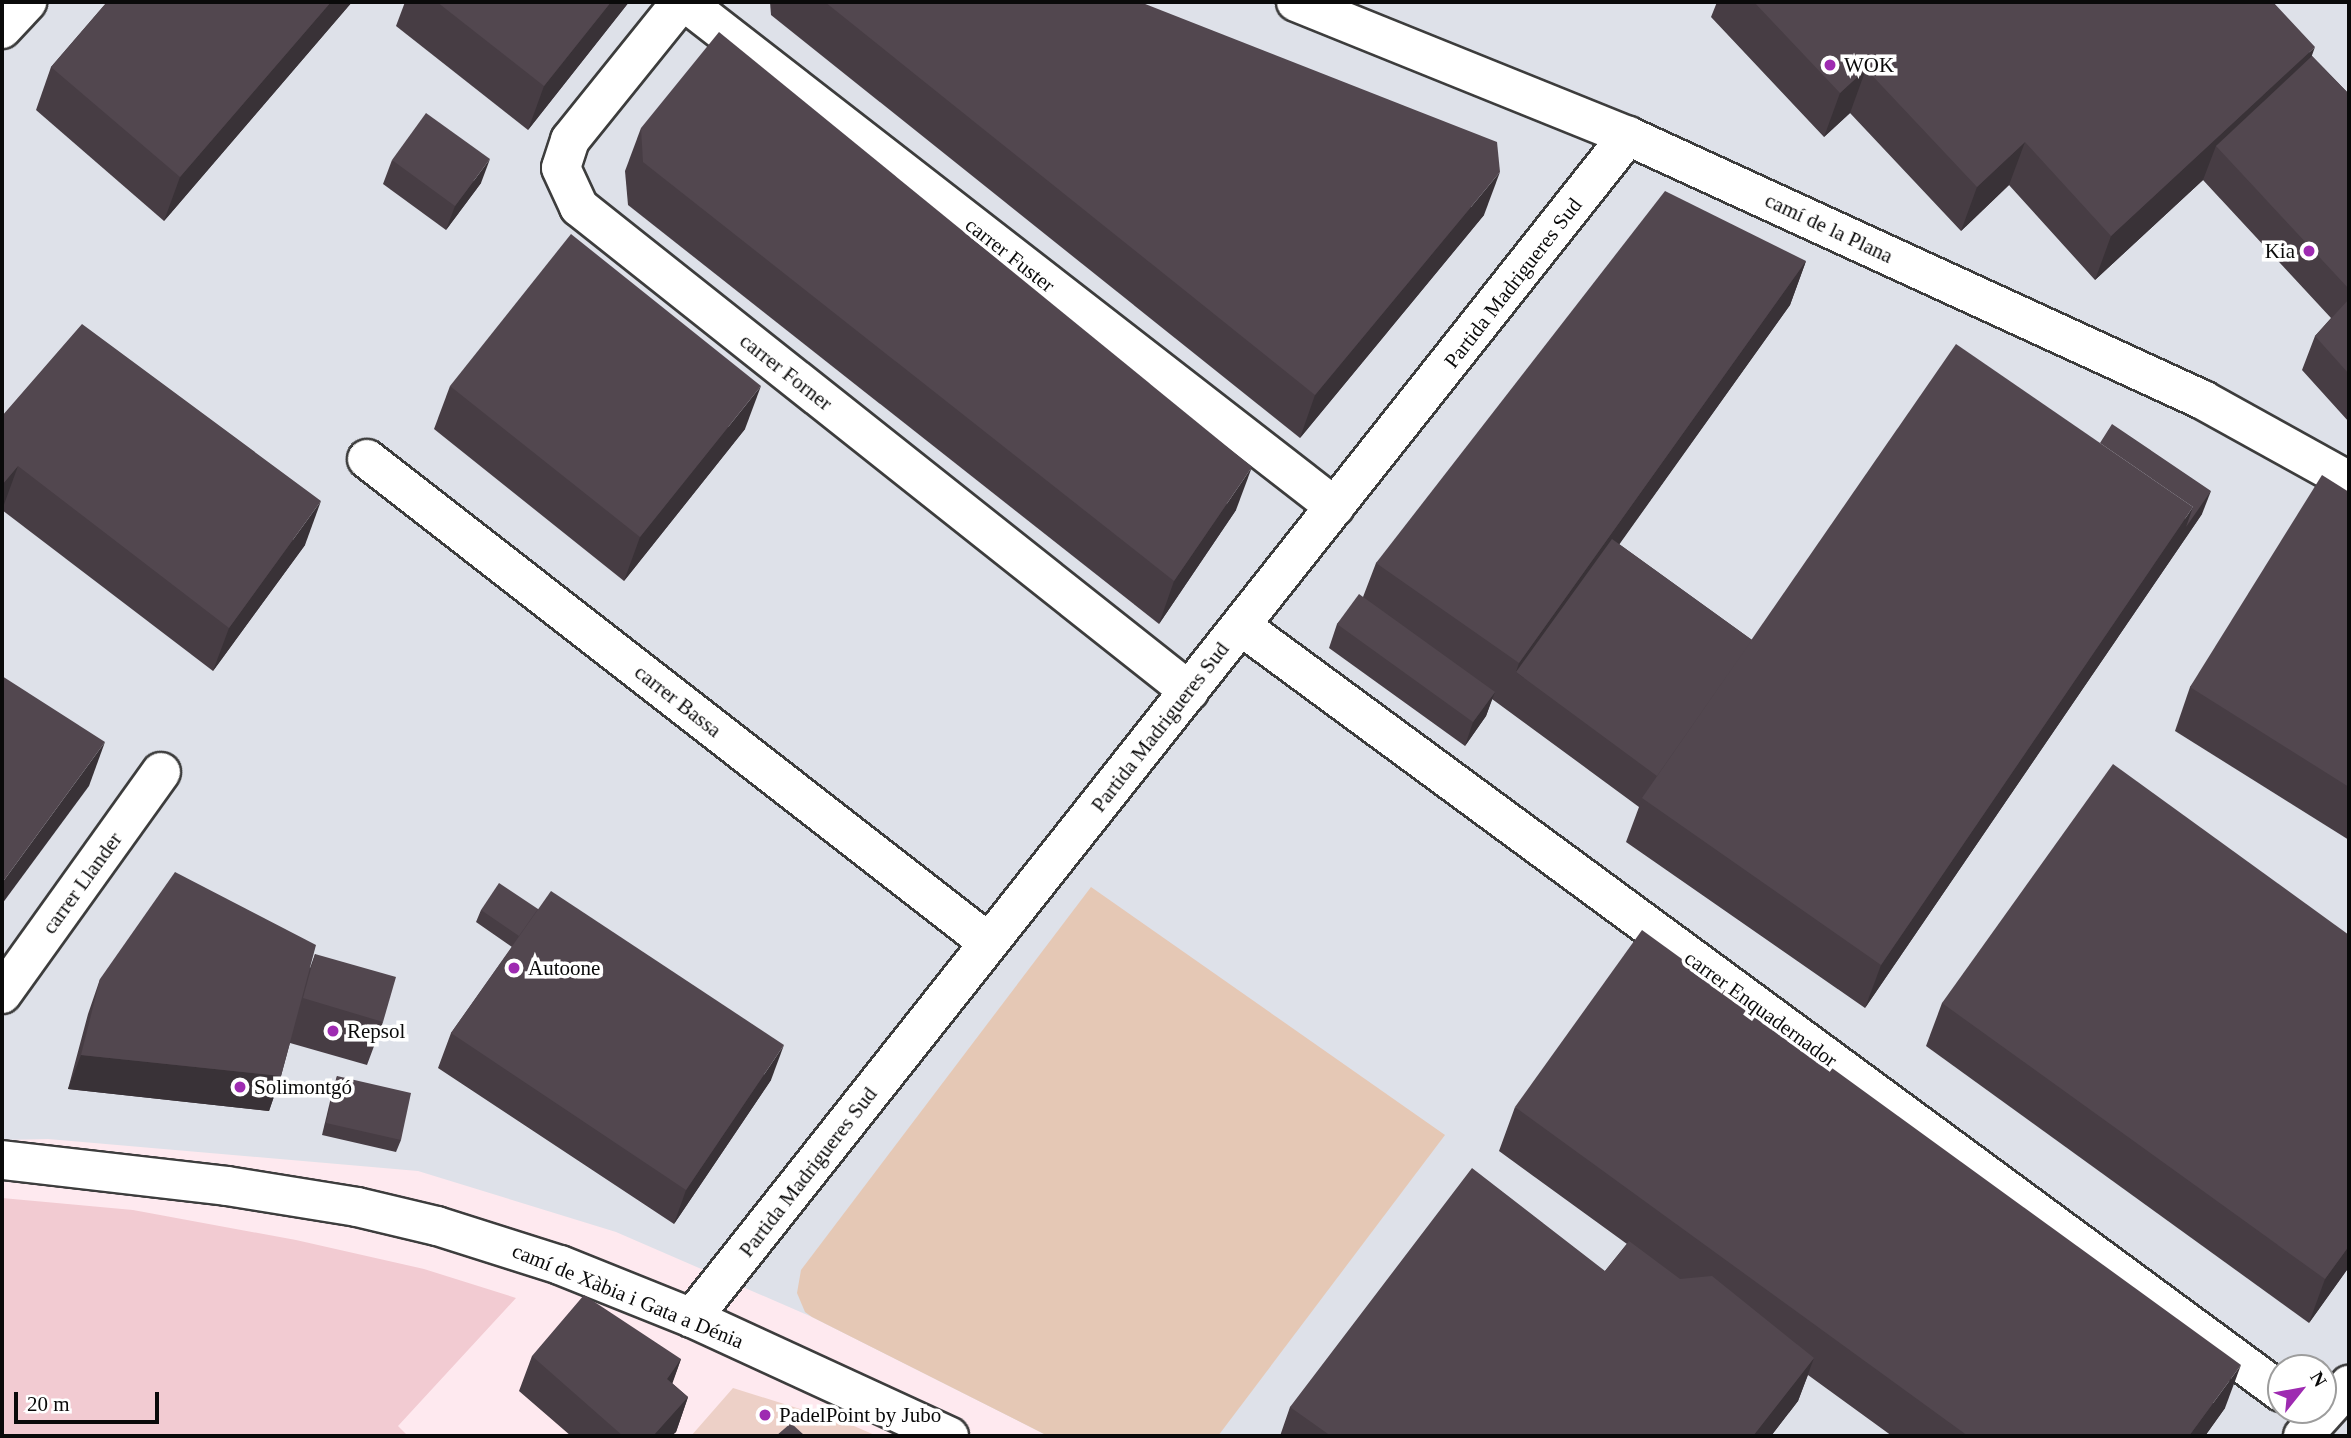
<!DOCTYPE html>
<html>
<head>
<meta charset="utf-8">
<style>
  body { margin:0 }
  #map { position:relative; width:2351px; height:1438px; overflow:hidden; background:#fee9ef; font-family:"Times New Roman",serif }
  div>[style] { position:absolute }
  .industrial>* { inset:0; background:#dee1e9 }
  .farmland>* { inset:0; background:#f2cbd2 }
  .green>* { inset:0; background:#e5c8b5 }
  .pitch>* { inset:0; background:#edd0c7 }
  .roads { filter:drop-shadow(2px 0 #3d3d3d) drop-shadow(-2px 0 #3d3d3d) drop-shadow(0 2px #3d3d3d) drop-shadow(0 -2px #3d3d3d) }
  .minor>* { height:38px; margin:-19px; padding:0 19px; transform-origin:19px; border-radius:19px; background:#fff }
  .wall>* { inset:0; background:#473d44 }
  .shaded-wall>* { inset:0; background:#393237 }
  .building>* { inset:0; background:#52474f }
  .dots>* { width:19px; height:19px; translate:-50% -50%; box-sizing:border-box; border:4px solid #fff; border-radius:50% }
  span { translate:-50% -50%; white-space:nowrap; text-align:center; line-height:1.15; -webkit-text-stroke:7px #fff; paint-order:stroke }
  .poi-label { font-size:21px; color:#0a0a0a }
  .left { translate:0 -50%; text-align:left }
  .right { translate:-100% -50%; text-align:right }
  .street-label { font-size:21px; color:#0a0a0a }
  .frame { position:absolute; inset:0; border:4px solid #0a0a0a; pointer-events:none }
  .north { position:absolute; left:2267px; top:1354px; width:70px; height:70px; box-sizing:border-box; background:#fff; border:2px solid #9d9d9d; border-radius:50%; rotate:59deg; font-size:19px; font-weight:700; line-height:28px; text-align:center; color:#0a0a0a }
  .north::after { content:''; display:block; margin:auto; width:24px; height:32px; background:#9e2bb1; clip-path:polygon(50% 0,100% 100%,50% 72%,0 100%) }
  .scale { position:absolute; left:14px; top:1392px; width:145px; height:32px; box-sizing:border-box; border:4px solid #0a0a0a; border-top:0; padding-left:9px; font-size:21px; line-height:24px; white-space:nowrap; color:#0a0a0a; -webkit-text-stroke:5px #fff; paint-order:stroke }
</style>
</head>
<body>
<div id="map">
  <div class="industrial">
    <div style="clip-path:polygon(evenodd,2px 2px,2349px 2px,2349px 1436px,1048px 1436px,812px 1317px,616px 1232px,418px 1171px,48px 1139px,2px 1140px,2px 2px,2281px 1368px,2323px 1368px,2323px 1410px,2281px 1410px,2281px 1368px)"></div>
  </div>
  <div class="farmland">
    <div style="clip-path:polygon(2px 1198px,133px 1210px,296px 1240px,424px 1269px,516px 1298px,398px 1426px,408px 1436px,2px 1436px)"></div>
  </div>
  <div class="green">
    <div style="clip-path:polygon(1091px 887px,1445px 1135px,1218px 1436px,1048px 1436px,812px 1317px,805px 1312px,797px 1293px,801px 1270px)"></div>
  </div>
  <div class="pitch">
    <div style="clip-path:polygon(733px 1388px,854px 1426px,877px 1436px,691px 1436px)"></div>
  </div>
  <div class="roads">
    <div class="minor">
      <div style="left:681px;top:2px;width:177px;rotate:128.8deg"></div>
      <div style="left:570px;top:140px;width:29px;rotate:108deg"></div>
      <div style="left:561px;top:168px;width:43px;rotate:65.2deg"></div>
      <div style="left:579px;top:207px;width:779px;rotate:38.43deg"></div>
      <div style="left:685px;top:2px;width:823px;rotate:37.84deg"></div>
      <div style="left:1296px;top:2px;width:358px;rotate:22deg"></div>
      <div style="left:1628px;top:136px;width:633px;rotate:24.66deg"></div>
      <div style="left:2203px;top:400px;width:167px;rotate:29deg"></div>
      <div style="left:2px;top:29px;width:37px;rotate:-47deg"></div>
      <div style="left:367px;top:459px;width:788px;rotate:37.89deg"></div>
      <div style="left:1241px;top:626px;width:1292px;rotate:36.37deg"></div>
      <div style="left:2px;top:994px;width:273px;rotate:-54.4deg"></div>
      <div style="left:2px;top:1160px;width:226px;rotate:6.6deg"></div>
      <div style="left:227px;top:1186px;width:132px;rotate:9.2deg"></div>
      <div style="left:357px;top:1207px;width:82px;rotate:13.4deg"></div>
      <div style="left:437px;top:1226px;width:129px;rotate:17.6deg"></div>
      <div style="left:560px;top:1265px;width:142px;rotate:21.9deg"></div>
      <div style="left:692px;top:1318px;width:283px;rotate:24.7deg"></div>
      <div style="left:692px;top:1318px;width:1508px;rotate:-51.63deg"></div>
      <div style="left:2303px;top:1436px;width:69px;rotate:-48deg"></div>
    </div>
  </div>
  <div class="wall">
    <div style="clip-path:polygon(107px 2px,352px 2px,164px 221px,36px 110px,51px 67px)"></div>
    <div style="clip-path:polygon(405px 2px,629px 2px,528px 130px,396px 26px)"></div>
    <div style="clip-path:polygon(770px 2px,1140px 2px,1484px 215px,1300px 438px,771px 15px)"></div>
    <div style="clip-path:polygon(1717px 2px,2273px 2px,2312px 56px,2349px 94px,2349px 422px,2302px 370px,2315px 336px,2331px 318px,2203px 180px,2095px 280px,2009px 185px,1961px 231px,1850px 113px,1824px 137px,1711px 17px)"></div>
    <div style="clip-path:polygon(641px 128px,1236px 510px,1159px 624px,628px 205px,625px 171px)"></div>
    <div style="clip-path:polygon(392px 160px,481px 183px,446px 230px,383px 184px)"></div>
    <div style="clip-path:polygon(1806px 261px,1790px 305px,1619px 544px,1752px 640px,2202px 514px,1865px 1008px,1626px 842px,1639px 807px,1492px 699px,1486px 716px,1465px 746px,1329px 648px,1337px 624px,1363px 597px,1376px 563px)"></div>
    <div style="clip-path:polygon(450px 386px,745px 429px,624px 581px,434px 429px)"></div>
    <div style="clip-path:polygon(2px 416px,305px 545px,213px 671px,2px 510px)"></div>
    <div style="clip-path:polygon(2349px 492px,2349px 840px,2175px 731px,2190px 687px)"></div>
    <div style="clip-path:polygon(538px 909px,771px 1080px,674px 1224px,438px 1068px,451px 1033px,512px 947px,476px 922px,481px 910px)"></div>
    <div style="clip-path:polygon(2349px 935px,2349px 1267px,2309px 1323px,1926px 1046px,1942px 1003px)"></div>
    <div style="clip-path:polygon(315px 954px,383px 1022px,367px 1065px,290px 1043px,281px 1076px,269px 1111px,68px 1089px,88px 1014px,100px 979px,310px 968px)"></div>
    <div style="clip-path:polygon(337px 1076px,401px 1140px,396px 1152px,322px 1135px,333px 1089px)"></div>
    <div style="clip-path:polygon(1515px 1107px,2225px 1408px,2205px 1436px,1892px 1436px,1808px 1375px,1798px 1401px,1771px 1436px,1280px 1436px,1290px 1407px,1605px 1271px,1627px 1244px,1499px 1151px)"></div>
    <div style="clip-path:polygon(532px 1356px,681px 1359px,672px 1383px,688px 1397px,676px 1432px,671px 1436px,571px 1436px,519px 1391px)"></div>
  </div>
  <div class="shaded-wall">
    <div style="clip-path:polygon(331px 2px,352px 2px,164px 221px,180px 177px)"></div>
    <div style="clip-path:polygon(611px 2px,629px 2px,528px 130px,544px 86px)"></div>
    <div style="clip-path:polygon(2315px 47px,2299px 91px,2216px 146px,2203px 180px,2095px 280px,2111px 236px)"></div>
    <div style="clip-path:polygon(1866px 69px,1850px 113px,1824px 137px,1840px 93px)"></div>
    <div style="clip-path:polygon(2025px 142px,2009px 185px,1961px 231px,1977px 187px)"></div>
    <div style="clip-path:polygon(490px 159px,481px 183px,446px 230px,455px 206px)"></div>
    <div style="clip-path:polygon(1500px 172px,1484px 215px,1300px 438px,1315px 395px)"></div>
    <div style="clip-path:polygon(1806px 261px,1790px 305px,1524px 678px,1516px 672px,1519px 663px)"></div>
    <div style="clip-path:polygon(761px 386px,745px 429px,624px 581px,640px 537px)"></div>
    <div style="clip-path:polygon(18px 466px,2px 510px,2px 485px)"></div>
    <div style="clip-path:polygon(1252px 467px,1236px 510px,1159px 624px,1174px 581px)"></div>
    <div style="clip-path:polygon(2211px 491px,2202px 514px,1865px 1008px,1881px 965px,2193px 507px)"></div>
    <div style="clip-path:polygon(321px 501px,305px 545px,213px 671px,229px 628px)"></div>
    <div style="clip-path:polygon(1495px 692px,1486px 716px,1465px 746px,1473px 722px)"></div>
    <div style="clip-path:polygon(105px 742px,89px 786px,2px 904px,2px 883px)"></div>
    <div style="clip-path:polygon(784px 1045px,771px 1080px,674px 1224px,686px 1190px)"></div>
    <div style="clip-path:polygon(81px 1055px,281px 1076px,269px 1111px,68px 1089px)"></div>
    <div style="clip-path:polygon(2349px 1246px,2349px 1267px,2309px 1323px,2325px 1279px)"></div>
    <div style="clip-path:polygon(1814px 1358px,1798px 1401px,1771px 1436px,1753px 1436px)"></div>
    <div style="clip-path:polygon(681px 1359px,669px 1393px,667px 1379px)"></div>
    <div style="clip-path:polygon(2241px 1365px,2225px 1408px,2205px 1436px,2189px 1436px)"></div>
    <div style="clip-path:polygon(688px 1397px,676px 1432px,671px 1436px,653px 1436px)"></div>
  </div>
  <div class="building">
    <div style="clip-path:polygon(107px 2px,331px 2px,180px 177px,51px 67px)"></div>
    <div style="clip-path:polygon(437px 2px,611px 2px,544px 86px)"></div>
    <div style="clip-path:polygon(825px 2px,1140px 2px,1497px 142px,1500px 172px,1315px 395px)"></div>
    <div style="clip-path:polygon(1754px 2px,2273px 2px,2315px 47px,2111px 236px,2025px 142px,1977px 187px,1866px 69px,1840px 93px)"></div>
    <div style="clip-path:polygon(719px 32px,1252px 467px,1174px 581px,643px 162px,641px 128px)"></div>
    <div style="clip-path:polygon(2312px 56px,2349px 94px,2349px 289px,2216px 146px)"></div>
    <div style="clip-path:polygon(426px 113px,490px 159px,455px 206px,392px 160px)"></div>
    <div style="clip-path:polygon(1665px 191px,1806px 261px,1519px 663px,1376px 563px)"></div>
    <div style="clip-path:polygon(571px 234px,761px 386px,640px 537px,450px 386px)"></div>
    <div style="clip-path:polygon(2349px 299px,2349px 374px,2315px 336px)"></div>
    <div style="clip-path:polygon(82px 324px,321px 501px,229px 628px,18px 466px,2px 485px,2px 416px)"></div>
    <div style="clip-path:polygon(1956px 344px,2193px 507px,1881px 965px,1642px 798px)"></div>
    <div style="clip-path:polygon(2112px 424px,2211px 491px,2186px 527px,2193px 507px,2100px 443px)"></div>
    <div style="clip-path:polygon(2322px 475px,2349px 492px,2349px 787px,2190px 687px)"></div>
    <div style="clip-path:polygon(1612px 539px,1752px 640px,1657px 776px,1516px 672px)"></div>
    <div style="clip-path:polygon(1359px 594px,1495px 692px,1473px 722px,1337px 624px)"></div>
    <div style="clip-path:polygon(2px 676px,105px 742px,2px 883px)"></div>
    <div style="clip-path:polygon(2113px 764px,2349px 935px,2349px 1246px,2325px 1279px,1942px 1003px)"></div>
    <div style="clip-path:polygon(175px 872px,316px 945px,281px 1076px,81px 1055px,100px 979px)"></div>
    <div style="clip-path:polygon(499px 883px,538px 909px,519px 936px,481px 910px)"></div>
    <div style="clip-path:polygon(551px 891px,784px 1045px,686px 1190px,451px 1033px)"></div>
    <div style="clip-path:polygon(1642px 930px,2241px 1365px,2189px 1436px,1968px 1436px,1515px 1107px)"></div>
    <div style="clip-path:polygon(315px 954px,396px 977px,383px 1022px,303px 998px)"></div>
    <div style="clip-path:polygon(337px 1076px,411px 1093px,401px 1140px,326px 1123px)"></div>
    <div style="clip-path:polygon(1472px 1168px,1605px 1271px,1629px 1241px,1680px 1279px,1712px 1276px,1814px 1358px,1753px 1436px,1331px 1436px,1290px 1407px)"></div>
    <div style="clip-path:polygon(584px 1295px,681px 1359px,667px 1379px,688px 1397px,653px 1436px,623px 1436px,532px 1356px)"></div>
    <div style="clip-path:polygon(791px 1423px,805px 1436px,776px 1436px)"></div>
  </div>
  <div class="dots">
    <div style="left:1830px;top:65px;background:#9e2bb1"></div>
    <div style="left:2309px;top:251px;background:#9e2bb1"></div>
    <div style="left:514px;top:968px;background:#9e2bb1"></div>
    <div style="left:333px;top:1031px;background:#9e2bb1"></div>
    <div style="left:240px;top:1087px;background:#9e2bb1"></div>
    <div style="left:765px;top:1415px;background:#9e2bb1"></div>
  </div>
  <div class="poi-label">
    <span class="left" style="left:1844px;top:65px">WOK</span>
    <span class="right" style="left:2295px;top:251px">Kia</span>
    <span class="left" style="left:528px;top:968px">Autoone</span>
    <span class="left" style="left:347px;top:1031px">Repsol</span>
    <span class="left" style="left:254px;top:1087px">Solimontgó</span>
    <span class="left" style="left:779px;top:1415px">PadelPoint by Jubo</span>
  </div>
  <div class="street-label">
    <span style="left:1829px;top:228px;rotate:25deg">camí de la Plana</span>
    <span style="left:1010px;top:255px;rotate:38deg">carrer Fuster</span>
    <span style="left:1513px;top:283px;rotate:-52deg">Partida Madrigueres Sud</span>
    <span style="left:786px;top:372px;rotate:38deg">carrer Forner</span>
    <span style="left:678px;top:701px;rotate:38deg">carrer Bassa</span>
    <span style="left:1160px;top:727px;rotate:-52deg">Partida Madrigueres Sud</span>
    <span style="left:82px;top:883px;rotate:-54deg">carrer Llander</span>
    <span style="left:1761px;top:1009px;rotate:36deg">carrer Enquadernador</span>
    <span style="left:808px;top:1172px;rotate:-52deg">Partida Madrigueres Sud</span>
    <span style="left:628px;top:1296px;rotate:22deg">camí de Xàbia i Gata a Dénia</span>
  </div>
  <div class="frame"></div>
  <div class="north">N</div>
  <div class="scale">20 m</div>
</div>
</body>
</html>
